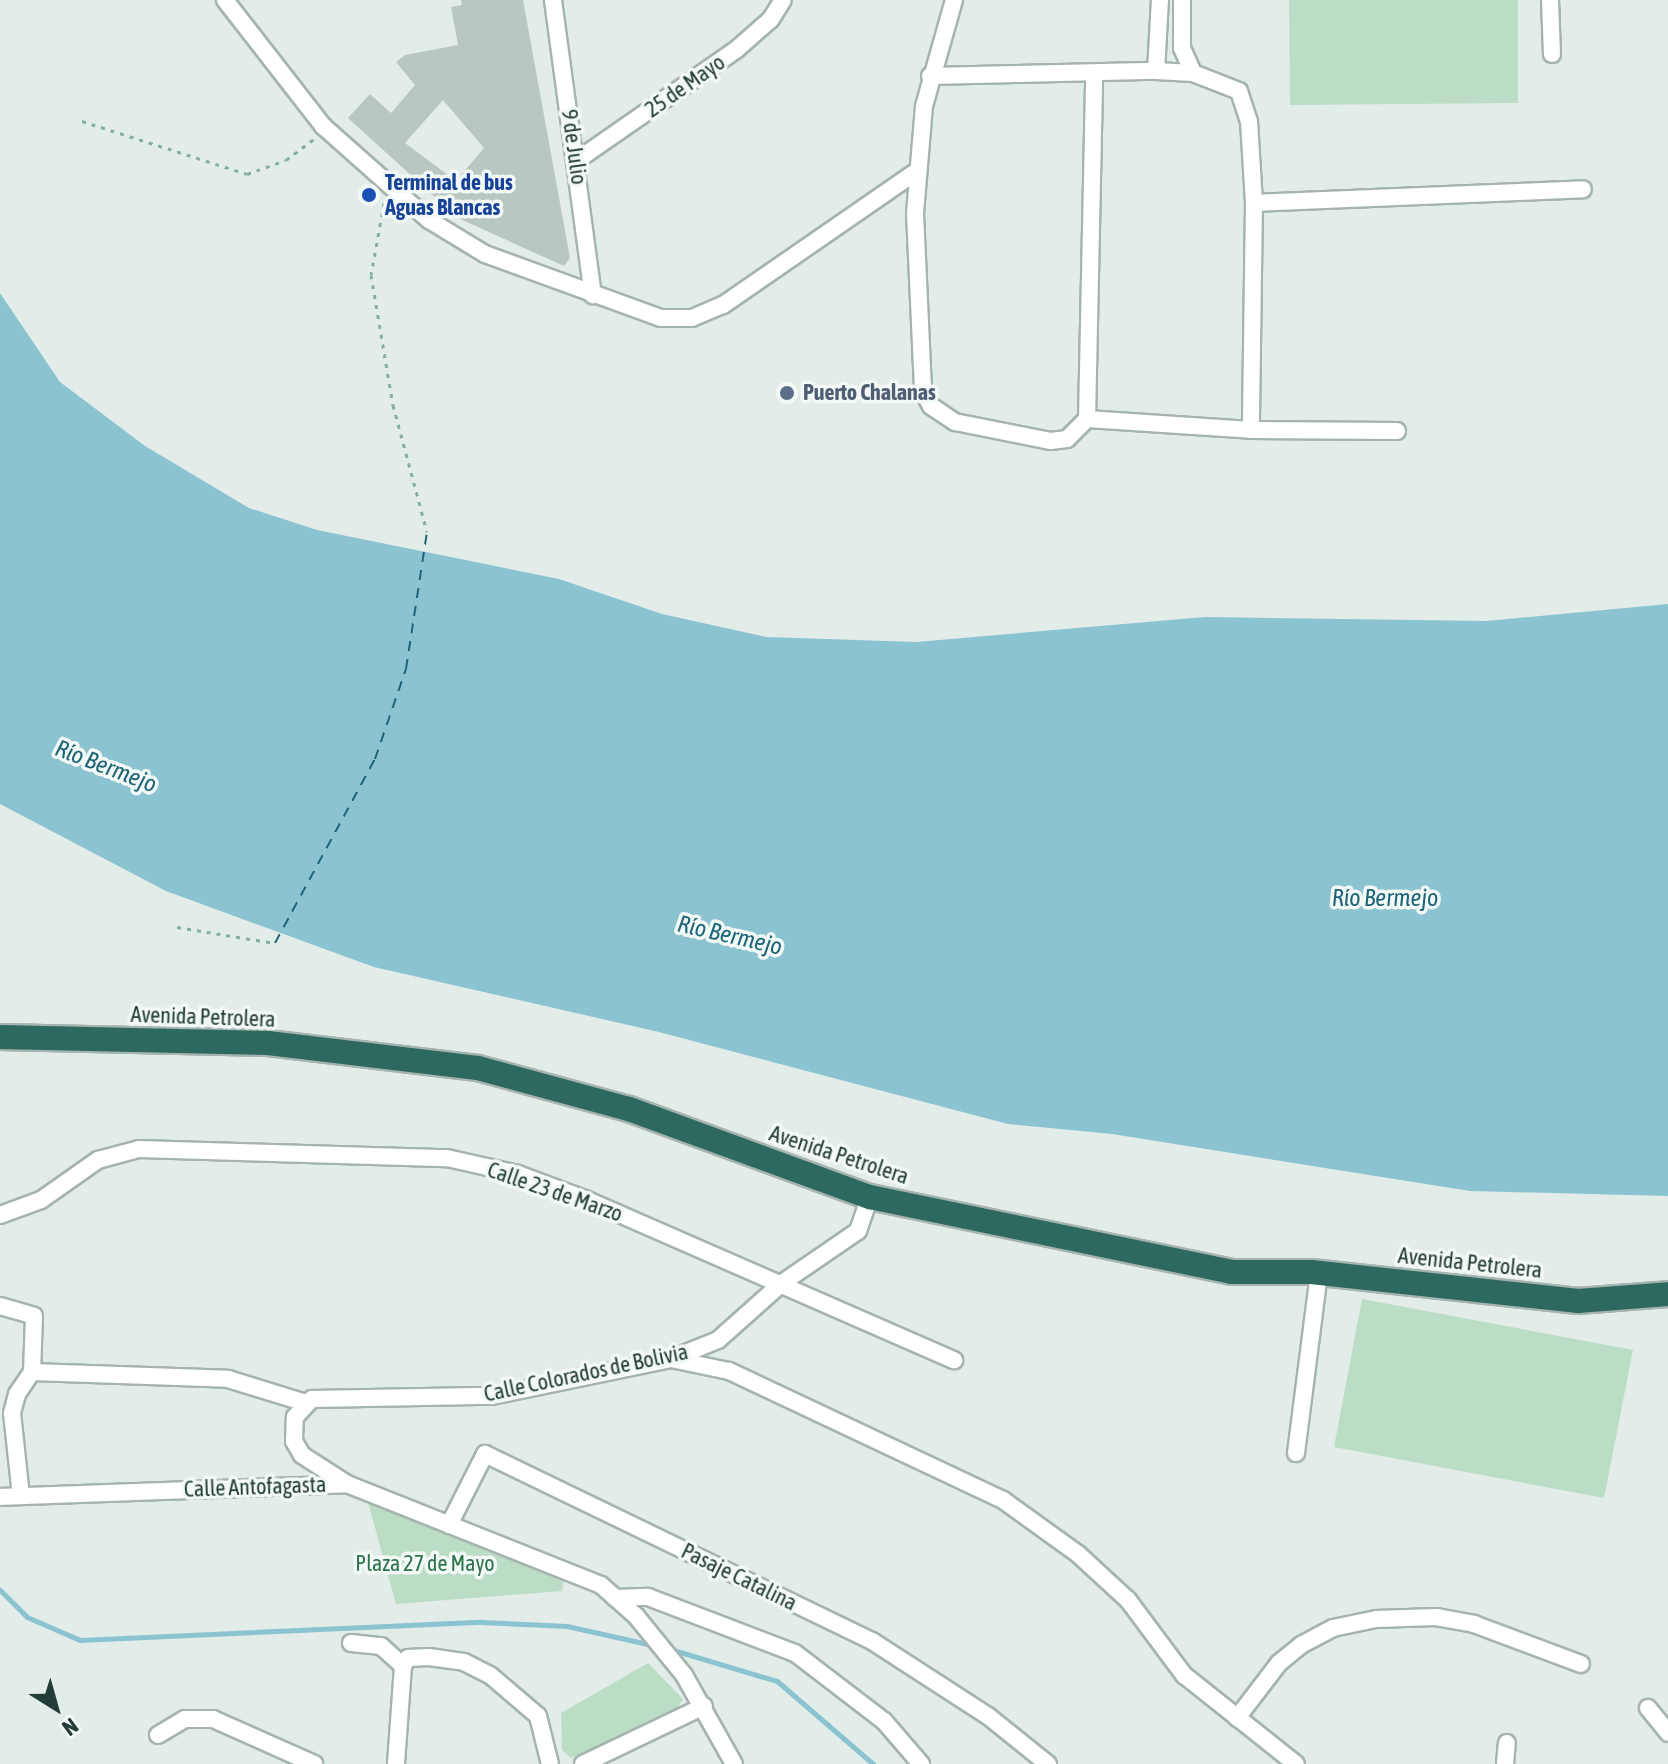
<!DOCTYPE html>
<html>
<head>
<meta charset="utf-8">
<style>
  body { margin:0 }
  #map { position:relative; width:1668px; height:1764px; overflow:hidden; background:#e2ece8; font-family:"Asap Condensed",sans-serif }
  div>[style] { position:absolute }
  .green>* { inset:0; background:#bbddc6 }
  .water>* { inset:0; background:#8bc3d1 }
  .stream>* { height:5px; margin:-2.5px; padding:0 2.5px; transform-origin:2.5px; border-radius:2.5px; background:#8bc3d1 }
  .ferry>* { height:2px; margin-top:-1px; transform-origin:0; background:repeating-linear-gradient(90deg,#1d6579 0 10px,transparent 0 18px) }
  .building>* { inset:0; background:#b8c7c1 }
  .path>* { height:3px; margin-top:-1.5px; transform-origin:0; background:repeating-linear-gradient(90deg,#83b0a4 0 4px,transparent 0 10px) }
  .roads { filter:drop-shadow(2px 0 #a5b4af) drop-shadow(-2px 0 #a5b4af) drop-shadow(0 2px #a5b4af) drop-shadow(0 -2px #a5b4af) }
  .minor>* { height:16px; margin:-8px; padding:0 8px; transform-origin:8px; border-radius:8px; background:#fff }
  .highway>* { height:24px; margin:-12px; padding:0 12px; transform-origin:12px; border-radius:12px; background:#2e6960 }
  .dots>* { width:22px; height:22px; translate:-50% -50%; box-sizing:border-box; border:4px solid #f3f9f6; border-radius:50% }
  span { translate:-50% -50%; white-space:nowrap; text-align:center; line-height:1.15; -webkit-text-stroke:7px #f3f9f6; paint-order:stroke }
  .street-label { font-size:22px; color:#223d37 }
  .transit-label { font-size:22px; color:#164399; font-weight:700 }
  .left { translate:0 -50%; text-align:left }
  .service-label { font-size:22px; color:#4e5e75; font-weight:700 }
  .park-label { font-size:22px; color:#2d744c }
  .water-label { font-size:24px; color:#1d6579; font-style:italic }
  .north { position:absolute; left:16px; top:1668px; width:80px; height:80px; -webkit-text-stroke:6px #f3f9f6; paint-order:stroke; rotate:143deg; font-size:22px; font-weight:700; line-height:32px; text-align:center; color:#223d37 }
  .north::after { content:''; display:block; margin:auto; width:28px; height:36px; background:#223d37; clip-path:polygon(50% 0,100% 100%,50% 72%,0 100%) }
</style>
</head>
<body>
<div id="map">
  <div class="green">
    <div style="clip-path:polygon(1289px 0,1518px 0,1518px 103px,1290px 105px)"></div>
    <div style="clip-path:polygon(1362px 1299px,1633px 1350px,1604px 1498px,1334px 1447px)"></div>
    <div style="clip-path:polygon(368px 1502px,564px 1578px,562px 1591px,396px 1604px)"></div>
    <div style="clip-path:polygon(648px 1663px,683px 1699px,675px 1712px,571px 1758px,562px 1750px,561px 1713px)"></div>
  </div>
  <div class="water">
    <div style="clip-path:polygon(0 293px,60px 382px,145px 446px,249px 508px,317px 530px,559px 579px,662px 614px,766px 637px,916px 642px,1205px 617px,1486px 621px,1668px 604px,1668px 1196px,1470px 1191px,1112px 1134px,1008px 1124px,659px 1032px,374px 967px,166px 891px,0 804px)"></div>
  </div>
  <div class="stream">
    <div style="left:0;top:1590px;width:38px;rotate:45deg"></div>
    <div style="left:27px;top:1617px;width:58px;rotate:23.5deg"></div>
    <div style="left:80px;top:1640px;width:401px;rotate:-2.6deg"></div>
    <div style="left:481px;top:1622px;width:86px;rotate:2.7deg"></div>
    <div style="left:567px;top:1626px;width:87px;rotate:12.6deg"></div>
    <div style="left:670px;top:1649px;width:112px;rotate:16.7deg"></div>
    <div style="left:777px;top:1681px;width:127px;rotate:40.8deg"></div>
  </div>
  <div class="ferry">
    <div style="left:275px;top:943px;width:209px;rotate:-61.5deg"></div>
    <div style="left:375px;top:759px;width:95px;rotate:-71deg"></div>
    <div style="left:406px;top:669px;width:139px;rotate:-81.3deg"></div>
  </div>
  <div class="building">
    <div style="clip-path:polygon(evenodd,461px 0,523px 0,570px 258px,564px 266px,458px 218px,348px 118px,370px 94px,391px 113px,415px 85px,396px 62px,405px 55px,458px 45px,451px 7px,462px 5px,461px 0,443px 100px,484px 148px,456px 181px,405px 143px,443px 100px)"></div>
  </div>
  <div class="path">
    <div style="left:82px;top:121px;width:173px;rotate:17.8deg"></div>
    <div style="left:247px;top:174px;width:41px;rotate:-19.7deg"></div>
    <div style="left:286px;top:160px;width:35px;rotate:-37deg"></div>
    <div style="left:384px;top:203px;width:73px;rotate:100.2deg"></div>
    <div style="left:371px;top:275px;width:132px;rotate:80.4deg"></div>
    <div style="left:393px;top:405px;width:131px;rotate:75deg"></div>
    <div style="left:177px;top:927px;width:99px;rotate:9.3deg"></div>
  </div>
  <div class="roads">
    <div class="minor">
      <div style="left:225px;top:0;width:160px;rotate:52.1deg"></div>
      <div style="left:323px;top:126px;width:142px;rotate:41.6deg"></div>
      <div style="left:429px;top:220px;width:66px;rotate:31.3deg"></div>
      <div style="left:485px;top:254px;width:187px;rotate:20deg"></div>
      <div style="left:661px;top:318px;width:31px"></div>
      <div style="left:692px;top:318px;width:34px;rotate:-23deg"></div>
      <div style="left:723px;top:305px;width:236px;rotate:-34.6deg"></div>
      <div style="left:553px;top:0;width:298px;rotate:82.3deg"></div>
      <div style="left:954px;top:0;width:110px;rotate:105.8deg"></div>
      <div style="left:924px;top:106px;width:107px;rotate:94.8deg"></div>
      <div style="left:915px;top:213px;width:178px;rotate:87.4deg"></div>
      <div style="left:923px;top:391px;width:17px;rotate:62deg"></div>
      <div style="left:931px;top:406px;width:29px;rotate:34deg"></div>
      <div style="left:955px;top:422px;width:98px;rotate:11.2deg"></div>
      <div style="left:1051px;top:441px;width:16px;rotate:-7deg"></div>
      <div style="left:1067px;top:439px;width:28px;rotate:-45deg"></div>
      <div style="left:1087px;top:419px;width:345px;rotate:-88.8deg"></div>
      <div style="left:1182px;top:0;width:48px;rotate:90deg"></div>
      <div style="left:1182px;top:48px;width:27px;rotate:66deg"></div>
      <div style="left:1550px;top:0;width:54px;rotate:87.9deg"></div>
      <div style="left:1156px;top:71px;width:71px;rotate:-86.8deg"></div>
      <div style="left:930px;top:76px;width:226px;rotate:-1.3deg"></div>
      <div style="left:1156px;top:71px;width:37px;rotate:3deg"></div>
      <div style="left:1193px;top:73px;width:49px;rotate:21.4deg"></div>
      <div style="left:1239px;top:91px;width:32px;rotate:72deg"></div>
      <div style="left:1249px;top:121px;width:82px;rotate:86.5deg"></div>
      <div style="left:1254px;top:203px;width:227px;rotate:90.8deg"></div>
      <div style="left:576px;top:161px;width:196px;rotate:-34.8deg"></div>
      <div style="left:737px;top:49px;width:45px;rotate:-41.4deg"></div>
      <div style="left:771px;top:19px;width:22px;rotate:-58deg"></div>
      <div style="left:1254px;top:203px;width:329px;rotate:-2.4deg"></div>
      <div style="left:1087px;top:419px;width:164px;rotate:3.8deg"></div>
      <div style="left:1251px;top:430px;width:146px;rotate:0.4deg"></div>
      <div style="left:0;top:1215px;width:44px;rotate:-20.1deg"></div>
      <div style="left:41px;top:1200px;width:70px;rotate:-35.1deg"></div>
      <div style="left:98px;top:1160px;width:42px;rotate:-15deg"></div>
      <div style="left:139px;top:1149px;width:308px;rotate:1.7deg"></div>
      <div style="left:447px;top:1158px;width:73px;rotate:12.7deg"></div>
      <div style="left:518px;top:1174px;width:72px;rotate:20.5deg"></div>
      <div style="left:585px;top:1199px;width:403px;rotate:23.6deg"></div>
      <div style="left:0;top:1306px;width:35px;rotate:16deg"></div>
      <div style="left:34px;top:1316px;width:56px;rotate:92deg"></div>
      <div style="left:32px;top:1372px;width:196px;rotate:2deg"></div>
      <div style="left:228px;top:1379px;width:82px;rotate:17.1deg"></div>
      <div style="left:671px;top:1359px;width:59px;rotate:11.7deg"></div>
      <div style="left:729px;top:1371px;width:303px;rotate:25.2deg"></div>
      <div style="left:1003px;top:1500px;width:92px;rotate:35.8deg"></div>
      <div style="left:1078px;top:1554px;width:68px;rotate:42.6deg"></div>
      <div style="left:1128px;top:1600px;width:94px;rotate:53.3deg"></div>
      <div style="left:1184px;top:1675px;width:143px;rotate:38.5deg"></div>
      <div style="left:1296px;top:1453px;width:181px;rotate:-82.7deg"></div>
      <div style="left:347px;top:1484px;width:54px;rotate:-147.2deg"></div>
      <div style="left:302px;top:1455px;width:16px;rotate:-120deg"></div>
      <div style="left:294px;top:1441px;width:24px;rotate:-88deg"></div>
      <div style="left:295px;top:1417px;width:25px;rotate:-47deg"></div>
      <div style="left:312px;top:1399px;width:180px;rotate:-1deg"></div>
      <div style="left:492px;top:1396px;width:183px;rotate:-11.7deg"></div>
      <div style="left:671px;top:1359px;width:51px;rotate:-22deg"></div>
      <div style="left:718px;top:1340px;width:86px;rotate:-41.7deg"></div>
      <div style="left:782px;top:1283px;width:92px;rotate:-34.4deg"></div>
      <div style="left:858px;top:1231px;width:36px;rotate:-71deg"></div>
      <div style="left:21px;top:1496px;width:83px;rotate:-96.2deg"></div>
      <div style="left:12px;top:1413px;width:20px;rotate:-75deg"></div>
      <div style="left:17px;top:1394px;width:27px;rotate:-56deg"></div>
      <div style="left:0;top:1497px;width:347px;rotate:-2.1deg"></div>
      <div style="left:347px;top:1484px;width:273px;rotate:21.7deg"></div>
      <div style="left:601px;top:1585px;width:47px;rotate:41.5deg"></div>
      <div style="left:636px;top:1616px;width:76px;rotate:50.9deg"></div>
      <div style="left:684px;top:1675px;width:102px;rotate:60.7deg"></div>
      <div style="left:449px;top:1525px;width:80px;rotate:-63.1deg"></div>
      <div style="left:485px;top:1454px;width:430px;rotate:25.8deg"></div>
      <div style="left:872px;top:1641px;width:138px;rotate:32.9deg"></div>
      <div style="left:988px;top:1716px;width:77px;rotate:38.7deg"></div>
      <div style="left:615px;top:1598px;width:33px;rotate:-2deg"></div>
      <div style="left:648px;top:1597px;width:157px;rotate:20.9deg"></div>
      <div style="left:795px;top:1653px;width:112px;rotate:37.4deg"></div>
      <div style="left:884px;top:1721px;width:57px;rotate:49.3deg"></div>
      <div style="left:351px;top:1643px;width:30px;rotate:6deg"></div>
      <div style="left:381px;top:1646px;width:30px;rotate:42deg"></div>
      <div style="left:403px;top:1666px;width:98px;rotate:94.1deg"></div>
      <div style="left:403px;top:1666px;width:9px;rotate:-58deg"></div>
      <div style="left:408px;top:1658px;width:21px;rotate:-3deg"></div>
      <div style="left:429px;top:1657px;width:35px;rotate:8deg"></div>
      <div style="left:464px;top:1662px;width:29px;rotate:27deg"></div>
      <div style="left:490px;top:1675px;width:63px;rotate:40.5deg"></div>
      <div style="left:538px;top:1716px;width:49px;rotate:76deg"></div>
      <div style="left:1648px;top:1708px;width:32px;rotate:51deg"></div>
      <div style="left:1237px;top:1718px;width:69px;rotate:-52.6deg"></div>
      <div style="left:1279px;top:1663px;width:28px;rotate:-39deg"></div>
      <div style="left:1301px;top:1645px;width:36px;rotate:-28deg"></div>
      <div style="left:1333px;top:1628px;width:44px;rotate:-11.8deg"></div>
      <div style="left:1376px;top:1619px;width:60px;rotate:-1.9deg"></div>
      <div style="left:1436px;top:1617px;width:39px;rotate:10deg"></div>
      <div style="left:1474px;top:1624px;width:114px;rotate:20.5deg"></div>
      <div style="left:158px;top:1735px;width:31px;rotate:-31deg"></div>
      <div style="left:185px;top:1719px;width:28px"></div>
      <div style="left:213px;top:1719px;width:111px;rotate:24deg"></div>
      <div style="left:583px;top:1764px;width:134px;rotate:-25.6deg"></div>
      <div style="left:1505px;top:1764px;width:21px;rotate:-85deg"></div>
    </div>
    <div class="highway">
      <div style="left:0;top:1037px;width:268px;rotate:1.3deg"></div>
      <div style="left:268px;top:1043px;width:211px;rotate:6.8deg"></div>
      <div style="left:478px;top:1068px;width:156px;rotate:15.2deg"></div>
      <div style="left:629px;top:1109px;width:257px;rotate:20.1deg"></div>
      <div style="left:870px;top:1197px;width:370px;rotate:11.7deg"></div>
      <div style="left:1232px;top:1272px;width:79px"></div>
      <div style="left:1311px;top:1272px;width:269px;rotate:6.2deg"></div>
      <div style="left:1578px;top:1301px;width:90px;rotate:-4.4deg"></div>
    </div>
  </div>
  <div class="dots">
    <div style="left:369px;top:195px;background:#1a4fb4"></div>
    <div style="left:787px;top:393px;background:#5c6f8a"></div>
  </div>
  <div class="street-label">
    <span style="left:685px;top:86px;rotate:-35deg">25 de Mayo</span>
    <span style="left:574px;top:147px;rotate:82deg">9 de Julio</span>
    <span style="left:203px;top:1017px;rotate:2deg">Avenida Petrolera</span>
    <span style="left:839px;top:1155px;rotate:18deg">Avenida Petrolera</span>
    <span style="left:555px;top:1192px;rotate:19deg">Calle 23 de Marzo</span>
    <span style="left:1470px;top:1263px;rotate:6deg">Avenida Petrolera</span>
    <span style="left:586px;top:1373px;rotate:-12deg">Calle Colorados de Bolivia</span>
    <span style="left:255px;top:1487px;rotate:-2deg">Calle Antofagasta</span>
    <span style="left:739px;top:1577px;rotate:26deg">Pasaje Catalina</span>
  </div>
  <div class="transit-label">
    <span class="left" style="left:385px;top:195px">Terminal de bus<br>Aguas Blancas</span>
  </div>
  <div class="service-label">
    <span class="left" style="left:803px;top:393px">Puerto Chalanas</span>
  </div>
  <div class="park-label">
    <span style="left:425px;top:1564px">Plaza 27 de Mayo</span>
  </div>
  <div class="water-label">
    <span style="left:106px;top:766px;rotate:21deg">Río Bermejo</span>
    <span style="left:1385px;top:898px">Río Bermejo</span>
    <span style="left:730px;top:935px;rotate:13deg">Río Bermejo</span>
  </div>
  <div class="north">N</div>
</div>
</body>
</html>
